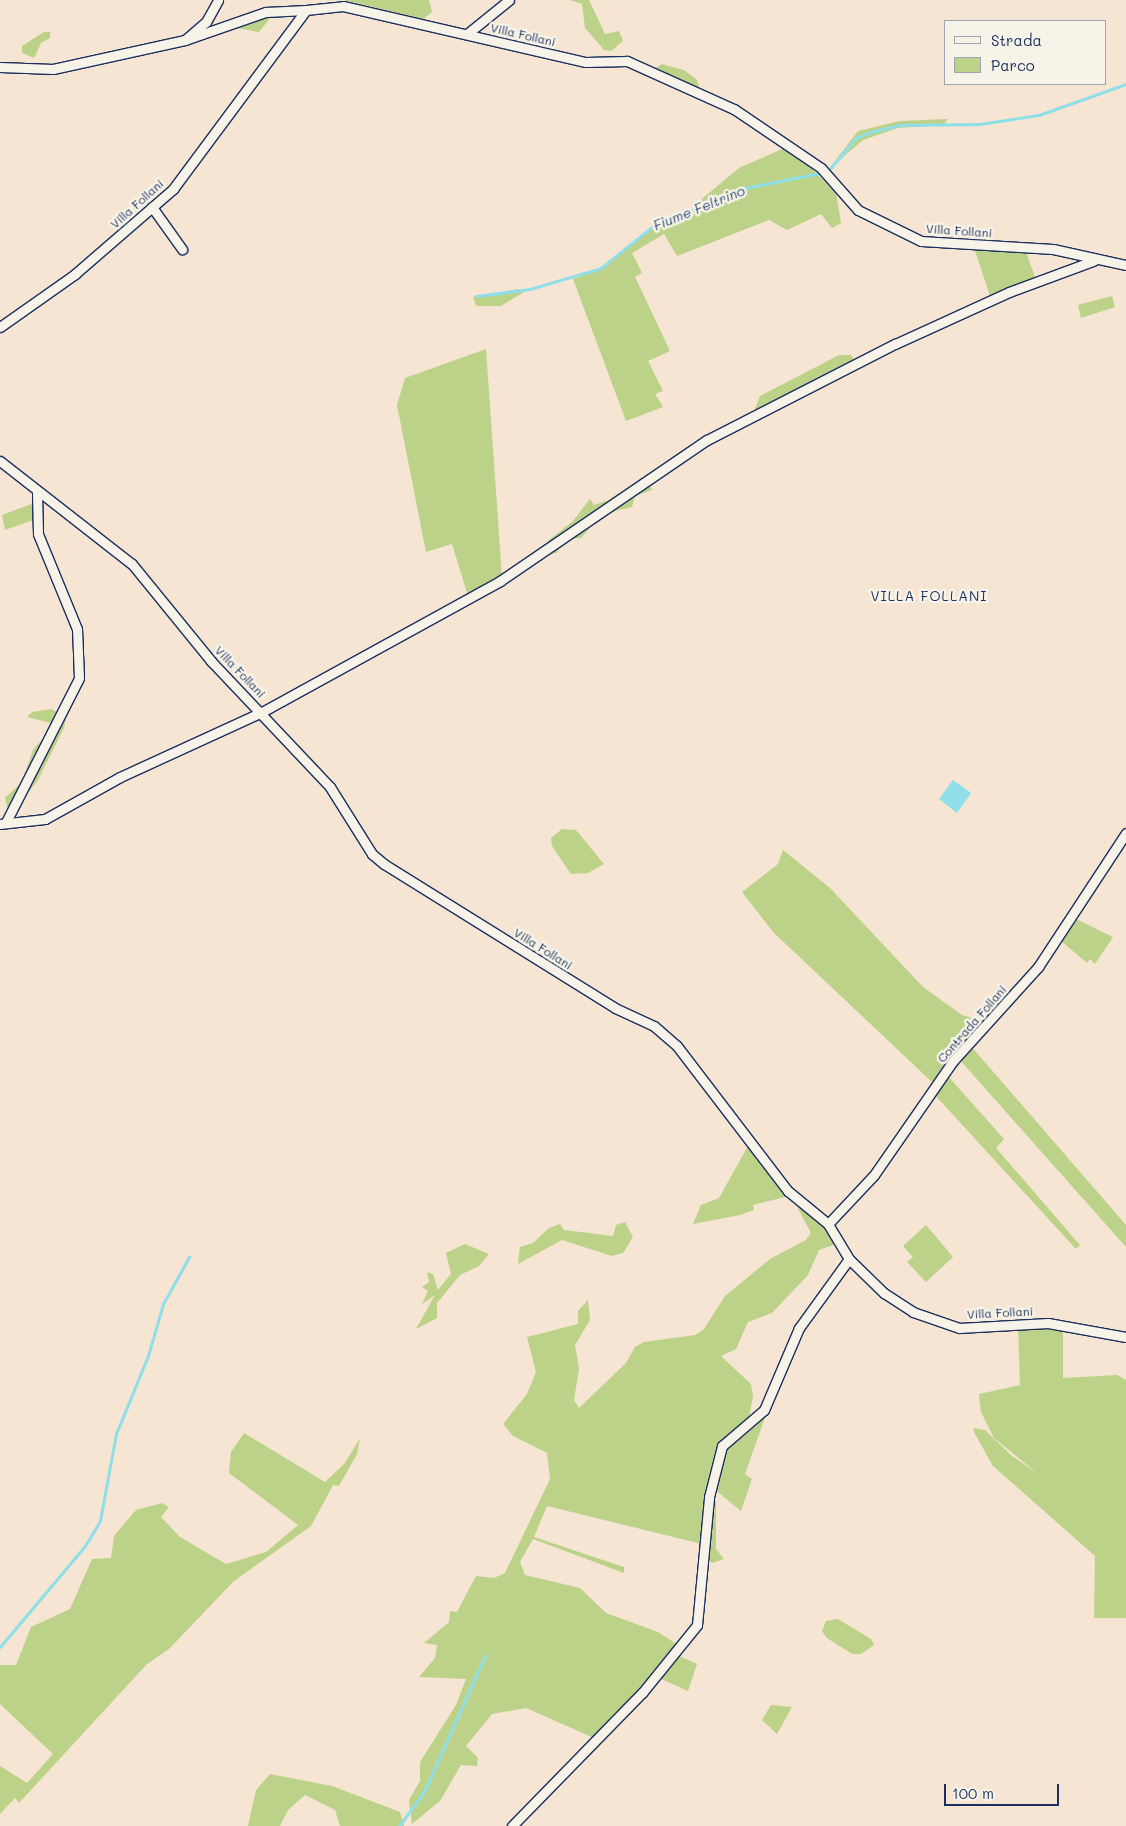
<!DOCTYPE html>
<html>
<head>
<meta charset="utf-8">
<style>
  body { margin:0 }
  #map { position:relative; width:1126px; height:1826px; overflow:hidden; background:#f5e5d2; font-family:Mali,sans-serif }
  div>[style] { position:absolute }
  .green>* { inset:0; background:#bcd289 }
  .water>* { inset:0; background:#8edfe9 }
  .stream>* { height:2.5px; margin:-1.25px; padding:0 1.25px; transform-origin:1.25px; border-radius:1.25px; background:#8edfe9 }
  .roads { filter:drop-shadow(1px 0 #1b2f5e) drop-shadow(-1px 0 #1b2f5e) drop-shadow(0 1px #1b2f5e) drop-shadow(0 -1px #1b2f5e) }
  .street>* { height:9px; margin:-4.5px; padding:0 4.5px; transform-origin:4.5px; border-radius:4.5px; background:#f7f3e8 }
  span { translate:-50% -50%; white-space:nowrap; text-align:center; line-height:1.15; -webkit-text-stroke:5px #f7f3e8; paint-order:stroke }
  .street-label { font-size:12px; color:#1b2f5e }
  .water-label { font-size:14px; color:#32527a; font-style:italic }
  .neighbourhood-label { font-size:14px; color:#1b2f5e; letter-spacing:1px }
  .legend { position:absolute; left:944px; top:20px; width:162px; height:65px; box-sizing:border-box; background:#f7f3e8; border:1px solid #9fa5b1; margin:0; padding:6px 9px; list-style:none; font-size:15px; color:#1b2f5e }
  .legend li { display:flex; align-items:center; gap:10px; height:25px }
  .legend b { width:25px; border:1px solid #9fa5b1 }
  .scale { position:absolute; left:944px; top:1784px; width:115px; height:22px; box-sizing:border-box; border:2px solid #1b2f5e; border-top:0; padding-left:6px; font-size:15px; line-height:18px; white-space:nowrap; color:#1b2f5e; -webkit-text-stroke:4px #f7f3e8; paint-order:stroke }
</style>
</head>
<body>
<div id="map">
  <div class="green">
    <div style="clip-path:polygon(344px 0,429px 0,432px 12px,423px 19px)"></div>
    <div style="clip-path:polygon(570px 0,589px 0,605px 34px,619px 31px,623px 41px,611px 51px,604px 50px,585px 28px,582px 4px)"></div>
    <div style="clip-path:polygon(272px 16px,259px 32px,236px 28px,249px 23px)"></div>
    <div style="clip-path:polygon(44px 32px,50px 32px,50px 38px,41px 43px,34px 58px,22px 53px,22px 46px)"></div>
    <div style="clip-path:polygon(662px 64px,684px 70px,697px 80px,700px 89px,652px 70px)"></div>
    <div style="clip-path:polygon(948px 119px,943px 125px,898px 128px,863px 140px,828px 170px,858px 131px,900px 121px)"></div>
    <div style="clip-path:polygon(789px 146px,836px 193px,841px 223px,832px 228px,821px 214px,787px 230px,769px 220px,677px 256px,664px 234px,632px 253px,642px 273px,635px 277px,670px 351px,648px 361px,663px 391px,655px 394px,663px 407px,626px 421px,573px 279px,603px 268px,646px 232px,693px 216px,697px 203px,739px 168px)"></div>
    <div style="clip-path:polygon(974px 248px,1025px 249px,1035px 277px,990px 296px)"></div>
    <div style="clip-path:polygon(518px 289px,526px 291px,501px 306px,476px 306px,473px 297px)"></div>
    <div style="clip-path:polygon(1112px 296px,1115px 307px,1081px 318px,1078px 305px)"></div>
    <div style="clip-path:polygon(486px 349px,502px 577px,468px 596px,452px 544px,426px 552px,397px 405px,405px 378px)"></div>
    <div style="clip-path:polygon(839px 355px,851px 355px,855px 362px,753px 415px,760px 396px)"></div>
    <div style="clip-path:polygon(687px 447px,691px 453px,650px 486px,652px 490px,635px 496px,632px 507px,602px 514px,581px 538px,570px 539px,556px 553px,544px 556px,549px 540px,573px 521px,590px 499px,594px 505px,609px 500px)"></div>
    <div style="clip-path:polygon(34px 503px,33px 520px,5px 530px,2px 515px)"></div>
    <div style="clip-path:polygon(52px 709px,66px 719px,64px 728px,38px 780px,19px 805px,8px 810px,5px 798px,22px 782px,33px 750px,51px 729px,51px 723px,27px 717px,32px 712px)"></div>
    <div style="clip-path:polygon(562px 829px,576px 830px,604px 864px,588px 873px,571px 874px,552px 846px,551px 838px)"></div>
    <div style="clip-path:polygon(783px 850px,830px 888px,923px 987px,962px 1015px,983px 1021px,932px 1082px,774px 933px,742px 892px,778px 864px)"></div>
    <div style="clip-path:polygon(1076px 919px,1113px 937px,1095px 964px,1090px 959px,1087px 963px,1061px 941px)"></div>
    <div style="clip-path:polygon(970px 1045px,1126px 1225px,1126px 1247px,959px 1059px)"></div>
    <div style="clip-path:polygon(947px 1075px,1004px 1139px,996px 1148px,1080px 1245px,1076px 1249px,934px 1094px)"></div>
    <div style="clip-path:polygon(749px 1144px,789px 1196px,753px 1205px,754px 1210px,740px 1215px,693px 1224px,701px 1205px,719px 1198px)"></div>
    <div style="clip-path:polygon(795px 1203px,826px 1228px,836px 1244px,819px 1250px,808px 1275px,772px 1313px,748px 1322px,736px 1349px,721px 1356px,751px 1384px,753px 1396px,748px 1424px,715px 1453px,702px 1544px,547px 1506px,534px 1537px,624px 1567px,624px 1573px,533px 1539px,520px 1562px,525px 1575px,580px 1588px,606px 1613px,658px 1632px,681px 1647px,594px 1738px,526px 1708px,492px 1714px,466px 1746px,478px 1758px,477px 1766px,461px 1765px,440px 1801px,412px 1824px,409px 1800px,420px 1781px,420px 1762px,456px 1705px,466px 1679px,419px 1677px,435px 1658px,437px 1645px,424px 1643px,449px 1622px,450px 1611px,457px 1612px,476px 1576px,494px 1578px,505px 1573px,550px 1479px,547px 1453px,513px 1436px,503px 1424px,527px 1394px,536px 1372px,527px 1337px,578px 1324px,578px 1311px,588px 1300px,590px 1320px,575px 1345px,579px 1369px,574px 1400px,579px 1408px,626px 1363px,635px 1347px,644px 1342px,695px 1335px,704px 1329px,725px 1296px,770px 1259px,806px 1240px,811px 1233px)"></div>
    <div style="clip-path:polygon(625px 1222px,633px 1237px,623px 1253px,612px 1256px,562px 1240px,518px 1264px,520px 1247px,533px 1243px,549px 1228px,560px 1224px,564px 1230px,613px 1236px,616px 1225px)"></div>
    <div style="clip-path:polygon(926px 1225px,953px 1257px,926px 1282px,907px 1262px,913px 1257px,903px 1246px)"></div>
    <div style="clip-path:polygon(465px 1244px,489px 1254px,479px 1266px,460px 1275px,437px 1303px,437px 1318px,416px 1329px,435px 1295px,422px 1304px,428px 1291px,422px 1287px,429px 1282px,427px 1272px,433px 1274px,438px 1290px,451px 1274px,446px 1253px)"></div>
    <div style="clip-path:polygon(1018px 1327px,1063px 1329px,1063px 1378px,1117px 1375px,1126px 1380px,1126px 1618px,1094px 1618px,1095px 1556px,993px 1466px,975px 1434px,973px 1428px,985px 1430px,1012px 1456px,1037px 1473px,994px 1438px,981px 1412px,979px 1394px,1020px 1385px)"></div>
    <div style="clip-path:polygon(768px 1409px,745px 1474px,752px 1479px,741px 1511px,713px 1488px,722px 1454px,756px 1426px)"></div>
    <div style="clip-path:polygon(244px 1433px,325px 1482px,345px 1463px,360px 1438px,357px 1454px,339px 1486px,333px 1485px,311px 1526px,234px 1581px,169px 1649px,147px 1664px,19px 1803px,15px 1798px,0 1814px,0 1766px,27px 1783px,53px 1754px,0 1704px,0 1665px,16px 1665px,31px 1627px,70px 1609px,92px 1559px,111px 1558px,114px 1536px,136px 1510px,162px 1503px,169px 1507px,161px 1517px,180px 1537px,226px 1564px,266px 1552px,298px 1525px,229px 1473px,231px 1452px)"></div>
    <div style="clip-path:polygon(711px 1493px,716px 1501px,716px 1549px,724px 1559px,712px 1563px,705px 1557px)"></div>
    <div style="clip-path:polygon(838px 1619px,871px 1639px,874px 1645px,861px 1654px,852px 1654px,827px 1638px,822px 1631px,826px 1621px)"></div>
    <div style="clip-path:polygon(679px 1656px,697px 1664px,688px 1691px,659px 1678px)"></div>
    <div style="clip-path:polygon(771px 1705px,792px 1707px,777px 1734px,762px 1720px)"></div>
    <div style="clip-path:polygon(270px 1774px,332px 1786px,400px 1812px,404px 1826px,340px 1826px,335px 1810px,305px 1795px,288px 1810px,280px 1826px,248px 1826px,256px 1790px)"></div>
  </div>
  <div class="water">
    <div style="clip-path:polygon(953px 780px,971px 793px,957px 813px,939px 799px)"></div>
  </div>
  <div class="stream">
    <div style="left:829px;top:170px;width:42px;rotate:-49.8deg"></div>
    <div style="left:856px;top:138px;width:16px;rotate:-22deg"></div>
    <div style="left:871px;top:132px;width:30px;rotate:-14deg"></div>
    <div style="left:900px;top:125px;width:80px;rotate:-0.7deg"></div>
    <div style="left:980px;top:124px;width:60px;rotate:-8.7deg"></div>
    <div style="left:1039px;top:115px;width:92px;rotate:-19.6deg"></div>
    <div style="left:476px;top:296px;width:54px;rotate:-7.4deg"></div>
    <div style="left:530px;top:289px;width:74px;rotate:-16.5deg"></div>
    <div style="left:601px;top:268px;width:67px;rotate:-38.9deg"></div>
    <div style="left:653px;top:226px;width:100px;rotate:-22.4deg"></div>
    <div style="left:745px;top:188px;width:76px;rotate:-11.3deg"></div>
    <div style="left:0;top:1647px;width:132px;rotate:-49.9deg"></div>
    <div style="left:85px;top:1546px;width:29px;rotate:-59deg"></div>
    <div style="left:100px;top:1521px;width:88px;rotate:-79.6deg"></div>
    <div style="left:116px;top:1434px;width:84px;rotate:-67.7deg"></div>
    <div style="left:148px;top:1356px;width:54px;rotate:-73.9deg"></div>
    <div style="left:163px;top:1304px;width:54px;rotate:-61deg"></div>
    <div style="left:399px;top:1826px;width:42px;rotate:-53.7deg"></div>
    <div style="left:424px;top:1792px;width:149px;rotate:-65.8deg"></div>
  </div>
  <div class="roads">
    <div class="street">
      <div style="left:467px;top:34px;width:54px;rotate:-39deg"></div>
      <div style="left:185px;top:40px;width:28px;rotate:-41deg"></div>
      <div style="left:206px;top:22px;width:25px;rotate:-61deg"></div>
      <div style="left:0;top:67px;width:53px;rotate:2.2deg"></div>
      <div style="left:53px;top:69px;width:135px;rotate:-12.4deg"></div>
      <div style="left:185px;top:40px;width:86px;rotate:-19.1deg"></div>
      <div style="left:266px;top:12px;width:40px;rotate:-2.9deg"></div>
      <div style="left:152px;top:207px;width:52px;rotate:54.5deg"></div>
      <div style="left:0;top:327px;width:92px;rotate:-35.2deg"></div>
      <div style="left:75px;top:274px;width:130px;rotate:-40.9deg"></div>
      <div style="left:173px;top:189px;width:223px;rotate:-53.4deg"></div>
      <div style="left:306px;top:10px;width:37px;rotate:-6deg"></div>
      <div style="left:343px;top:6px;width:249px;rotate:13deg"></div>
      <div style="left:586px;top:62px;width:41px;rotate:-1.4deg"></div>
      <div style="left:627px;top:61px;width:117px;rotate:24.2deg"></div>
      <div style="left:734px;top:109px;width:105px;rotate:34.1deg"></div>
      <div style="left:821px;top:168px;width:56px;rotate:48.6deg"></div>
      <div style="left:858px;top:210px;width:70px;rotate:26.2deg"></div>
      <div style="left:921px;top:241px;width:132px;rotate:3.5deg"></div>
      <div style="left:1053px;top:249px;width:75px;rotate:12.4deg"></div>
      <div style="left:0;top:461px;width:167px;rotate:38deg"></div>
      <div style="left:132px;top:564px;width:125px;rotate:50.8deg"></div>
      <div style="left:211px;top:661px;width:173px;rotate:46.6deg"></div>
      <div style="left:330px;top:787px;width:79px;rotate:57.9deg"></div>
      <div style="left:372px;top:854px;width:16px;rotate:40deg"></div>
      <div style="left:384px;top:864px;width:272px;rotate:31.9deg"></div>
      <div style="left:615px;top:1008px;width:43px;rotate:24.8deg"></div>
      <div style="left:654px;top:1026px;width:30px;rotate:41deg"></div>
      <div style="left:677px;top:1046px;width:183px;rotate:52.6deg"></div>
      <div style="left:788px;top:1191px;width:52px;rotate:39.5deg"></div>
      <div style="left:828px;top:1224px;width:41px;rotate:59deg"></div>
      <div style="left:849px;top:1259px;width:49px;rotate:44.2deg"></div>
      <div style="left:884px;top:1293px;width:35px;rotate:33deg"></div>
      <div style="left:913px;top:1312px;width:49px;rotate:19.2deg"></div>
      <div style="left:959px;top:1328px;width:89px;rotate:-3.2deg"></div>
      <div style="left:1048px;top:1323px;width:79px;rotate:10.2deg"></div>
      <div style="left:6px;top:822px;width:161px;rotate:-63.1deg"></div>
      <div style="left:79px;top:678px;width:49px;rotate:-92.3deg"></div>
      <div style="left:77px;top:629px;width:103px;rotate:-112.3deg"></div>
      <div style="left:38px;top:534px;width:41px;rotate:-91.4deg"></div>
      <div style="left:0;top:824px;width:45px;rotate:-6.3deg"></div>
      <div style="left:45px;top:819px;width:86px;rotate:-29.2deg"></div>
      <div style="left:120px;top:777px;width:156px;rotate:-24.6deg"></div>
      <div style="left:262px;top:712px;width:272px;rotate:-28.8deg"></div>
      <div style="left:500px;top:581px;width:250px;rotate:-34.3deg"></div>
      <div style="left:707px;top:440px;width:211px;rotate:-27.1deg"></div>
      <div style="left:895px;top:344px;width:125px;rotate:-24.5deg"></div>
      <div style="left:1009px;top:292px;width:90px;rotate:-20.3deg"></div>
      <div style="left:828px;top:1224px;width:67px;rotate:-46.8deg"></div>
      <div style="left:874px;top:1175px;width:139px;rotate:-55.3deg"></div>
      <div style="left:953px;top:1061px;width:127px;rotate:-47.9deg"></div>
      <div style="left:1038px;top:967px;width:160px;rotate:-56.7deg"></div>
      <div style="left:512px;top:1826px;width:186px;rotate:-45.7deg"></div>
      <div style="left:642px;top:1693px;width:87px;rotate:-51deg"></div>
      <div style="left:697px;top:1625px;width:129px;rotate:-84.6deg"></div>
      <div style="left:709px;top:1497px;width:53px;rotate:-75.7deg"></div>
      <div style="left:722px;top:1446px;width:55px;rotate:-40.6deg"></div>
      <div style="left:764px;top:1410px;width:89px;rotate:-66.9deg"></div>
      <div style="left:799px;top:1328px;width:85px;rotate:-54.1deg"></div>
    </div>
  </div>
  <div class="street-label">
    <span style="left:523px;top:35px;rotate:13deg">Villa Follani</span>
    <span style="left:137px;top:204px;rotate:-42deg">Villa Follani</span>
    <span style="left:959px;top:231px;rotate:4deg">Villa Follani</span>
    <span style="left:240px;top:672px;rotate:46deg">Villa Follani</span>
    <span style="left:543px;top:949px;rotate:32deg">Villa Follani</span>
    <span style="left:972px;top:1024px;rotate:-49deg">Contrada Follani</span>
    <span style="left:1000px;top:1313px;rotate:-3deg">Villa Follani</span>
  </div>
  <div class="water-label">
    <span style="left:699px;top:208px;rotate:-22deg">Fiume Feltrino</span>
  </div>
  <div class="neighbourhood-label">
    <span style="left:929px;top:596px">VILLA FOLLANI</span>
  </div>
  <ul class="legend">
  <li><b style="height:6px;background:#f7f3e8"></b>Strada</li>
  <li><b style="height:14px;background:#bcd289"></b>Parco</li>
  </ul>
  <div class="scale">100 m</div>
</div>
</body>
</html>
